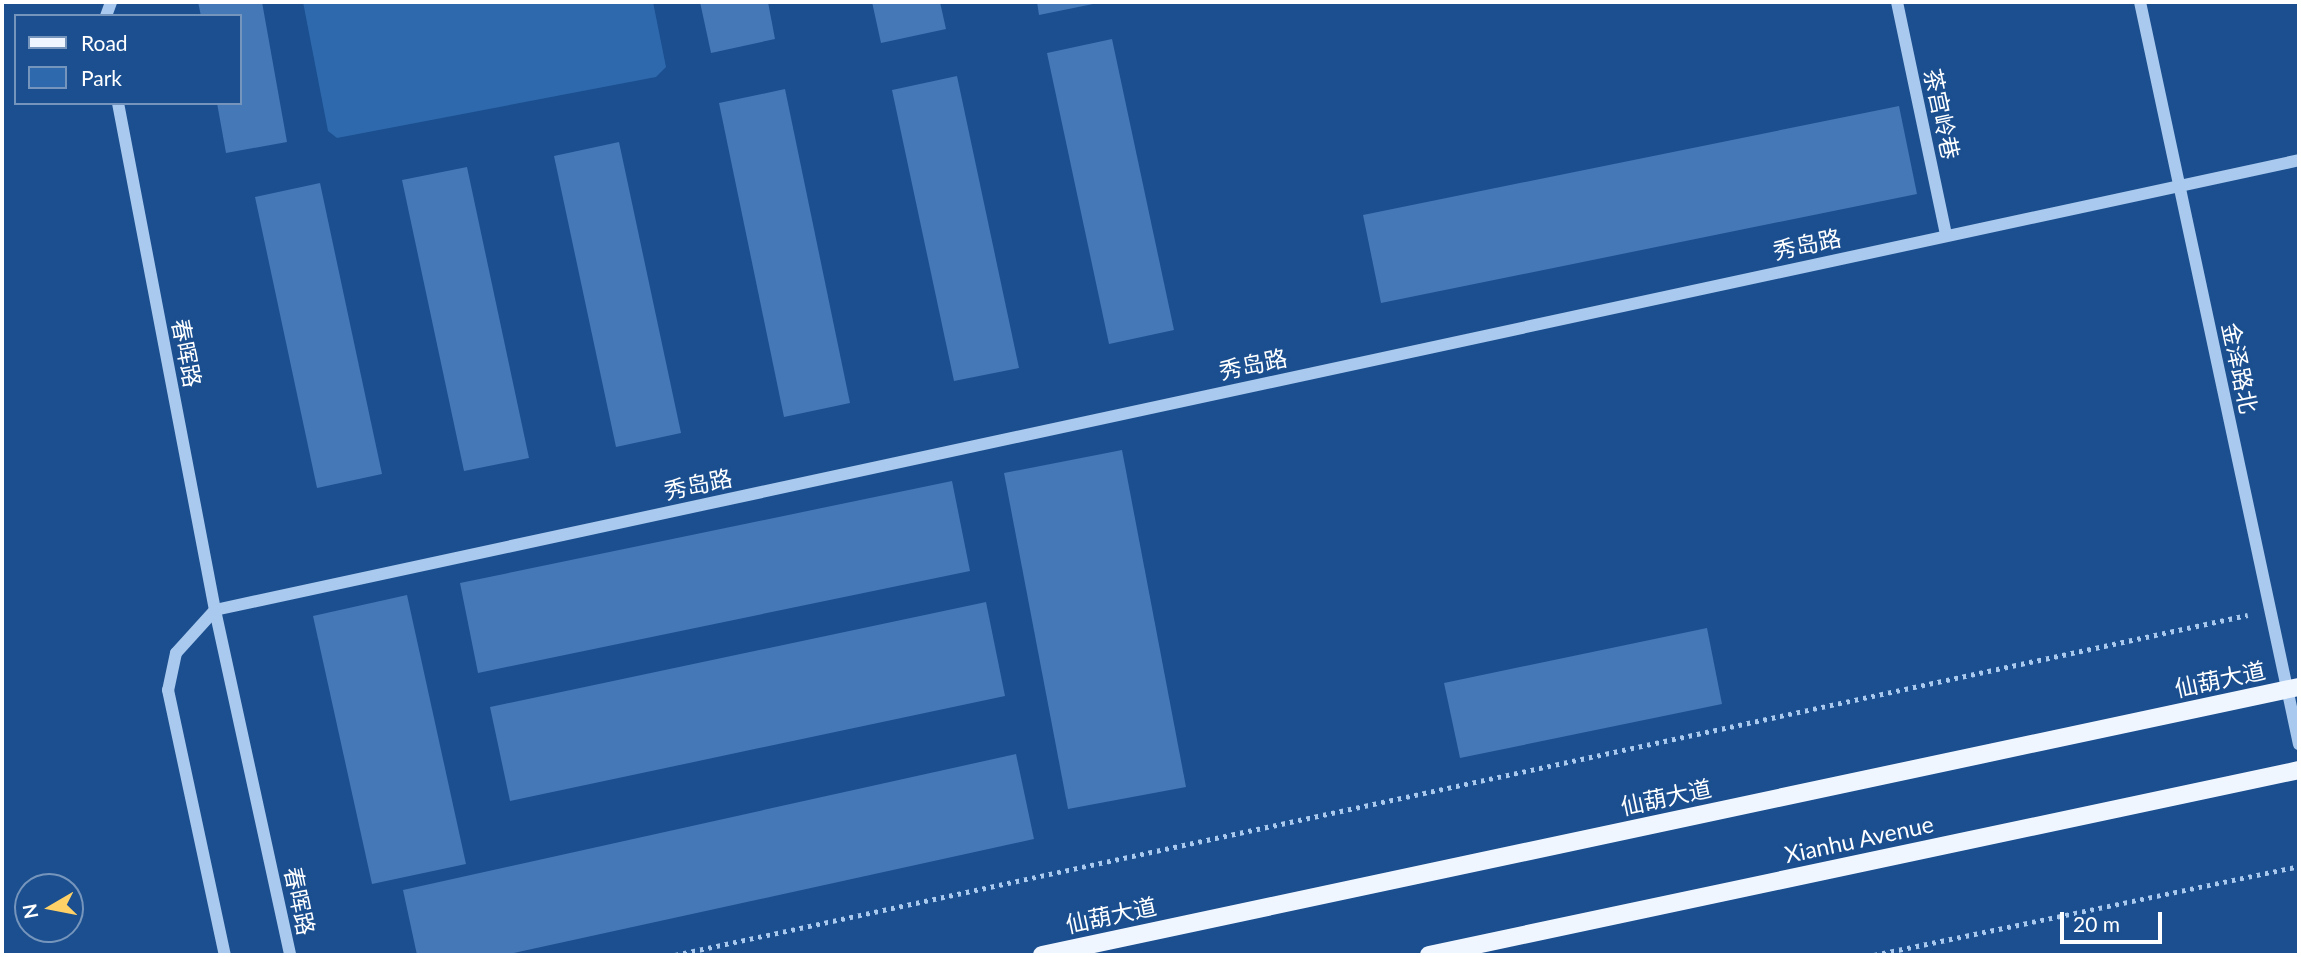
<!DOCTYPE html>
<html>
<head>
<meta charset="utf-8">
<style>
  body { margin:0 }
  #map { position:relative; width:2301px; height:957px; overflow:hidden; background:#1b4f8f; font-family:Lato,"Noto Sans SC",sans-serif }
  div>[style] { position:absolute }
  .green>* { inset:0; background:#2e69ad }
  .building>* { inset:0; background:#4478b7 }
  .path>* { height:4.5px; margin-top:-2.25px; transform-origin:0; background:repeating-linear-gradient(90deg,#a9c9ee 0 3.5px,transparent 0 8.5px) }
  .minor>* { height:12px; margin:-6px; padding:0 6px; transform-origin:6px; border-radius:6px; background:#a9c9ee }
  .major>* { height:18px; margin:-9px; padding:0 9px; transform-origin:9px; border-radius:9px; background:#f0f6ff }
  span { translate:-50% -50%; white-space:nowrap; text-align:center; line-height:1.15; -webkit-text-stroke:5px #1b4f8f; paint-order:stroke }
  .street-label { font-size:23px; color:#fff }
  .frame { position:absolute; inset:0; border:4px solid #fff; pointer-events:none }
  .legend { position:absolute; left:14px; top:14px; width:228px; height:91px; box-sizing:border-box; background:#1b4f8f; border:2px solid #7695bc; margin:0; padding:9px 12px; list-style:none; font-size:21px; color:#fff }
  .legend li { display:flex; align-items:center; gap:14px; height:35px }
  .legend b { width:35px; border:2px solid #7695bc }
  .north { position:absolute; left:14px; top:873px; width:70px; height:70px; box-sizing:border-box; background:#1b4f8f; border:2px solid #7695bc; border-radius:50%; rotate:260deg; font-size:19px; font-weight:700; line-height:28px; text-align:center; color:#fff }
  .north::after { content:''; display:block; margin:auto; width:24px; height:32px; background:#ffd166; clip-path:polygon(50% 0,100% 100%,50% 72%,0 100%) }
  .scale { position:absolute; left:2060px; top:912px; width:102px; height:32px; box-sizing:border-box; border:4px solid #fff; border-top:0; padding-left:9px; font-size:21px; line-height:24px; white-space:nowrap; color:#fff; -webkit-text-stroke:5px #1b4f8f; paint-order:stroke }
</style>
</head>
<body>
<div id="map">
  <div class="green">
    <div style="clip-path:polygon(303px 2px,653px 2px,666px 67px,656px 77px,337px 138px,328px 131px)"></div>
  </div>
  <div class="building">
    <div style="clip-path:polygon(198px 2px,262px 2px,287px 142px,226px 153px,217px 103px,240px 103px,240px 16px,201px 16px)"></div>
    <div style="clip-path:polygon(700px 2px,768px 2px,775px 39px,711px 53px)"></div>
    <div style="clip-path:polygon(872px 2px,940px 2px,946px 29px,881px 43px)"></div>
    <div style="clip-path:polygon(1037px 2px,1098px 2px,1098px 3px,1039px 15px)"></div>
    <div style="clip-path:polygon(1112px 39px,1174px 330px,1109px 344px,1047px 53px)"></div>
    <div style="clip-path:polygon(957px 76px,1019px 368px,954px 381px,892px 90px)"></div>
    <div style="clip-path:polygon(785px 89px,850px 403px,784px 417px,719px 103px)"></div>
    <div style="clip-path:polygon(1899px 106px,1917px 194px,1381px 303px,1363px 215px)"></div>
    <div style="clip-path:polygon(619px 142px,681px 433px,616px 447px,554px 156px)"></div>
    <div style="clip-path:polygon(467px 167px,529px 458px,464px 471px,402px 180px)"></div>
    <div style="clip-path:polygon(320px 183px,382px 474px,317px 488px,255px 197px)"></div>
    <div style="clip-path:polygon(1122px 450px,1186px 787px,1068px 809px,1004px 473px)"></div>
    <div style="clip-path:polygon(952px 481px,970px 571px,478px 673px,460px 583px)"></div>
    <div style="clip-path:polygon(407px 595px,466px 864px,372px 884px,313px 616px)"></div>
    <div style="clip-path:polygon(986px 602px,1005px 696px,510px 801px,490px 707px)"></div>
    <div style="clip-path:polygon(1707px 628px,1722px 704px,1460px 758px,1444px 683px)"></div>
    <div style="clip-path:polygon(1016px 754px,1034px 839px,505px 955px,417px 955px,403px 890px)"></div>
  </div>
  <div class="path">
    <div style="left:675px;top:955px;width:1609px;rotate:-12.2deg"></div>
    <div style="left:1874px;top:955px;width:434px;rotate:-11.8deg"></div>
  </div>
  <div class="minor">
    <div style="left:1897px;top:2px;width:238px;rotate:78.1deg"></div>
    <div style="left:2140px;top:2px;width:759px;rotate:77.91deg"></div>
    <div style="left:106px;top:16px;width:15px;rotate:-70deg"></div>
    <div style="left:118px;top:103px;width:516px;rotate:79.17deg"></div>
    <div style="left:215px;top:610px;width:353px;rotate:77.7deg"></div>
    <div style="left:215px;top:610px;width:2132px;rotate:-12.18deg"></div>
    <div style="left:215px;top:610px;width:58px;rotate:132.2deg"></div>
    <div style="left:176px;top:653px;width:38px;rotate:102deg"></div>
    <div style="left:168px;top:690px;width:271px;rotate:77.9deg"></div>
  </div>
  <div class="major">
    <div style="left:1042px;top:955px;width:1285px;rotate:-12.04deg"></div>
    <div style="left:1429px;top:955px;width:889px;rotate:-12deg"></div>
  </div>
  <div class="street-label">
    <span style="left:1942px;top:114px;rotate:78deg">茶宫岭巷</span>
    <span style="left:1807px;top:244px;rotate:-12deg">秀岛路</span>
    <span style="left:187px;top:353px;rotate:79deg">春晖路</span>
    <span style="left:1253px;top:364px;rotate:-12deg">秀岛路</span>
    <span style="left:2240px;top:368px;rotate:78deg">金泽路北</span>
    <span style="left:698px;top:484px;rotate:-12deg">秀岛路</span>
    <span style="left:2220px;top:679px;rotate:-12deg">仙葫大道</span>
    <span style="left:1666px;top:797px;rotate:-12deg">仙葫大道</span>
    <span style="left:1859px;top:839px;rotate:-12deg">Xianhu Avenue</span>
    <span style="left:300px;top:901px;rotate:78deg">春晖路</span>
    <span style="left:1111px;top:915px;rotate:-12deg">仙葫大道</span>
  </div>
  <div class="frame"></div>
  <ul class="legend">
  <li><b style="height:9px;background:#f0f6ff"></b>Road</li>
  <li><b style="height:19px;background:#2e69ad"></b>Park</li>
  </ul>
  <div class="north">N</div>
  <div class="scale">20 m</div>
</div>
</body>
</html>
